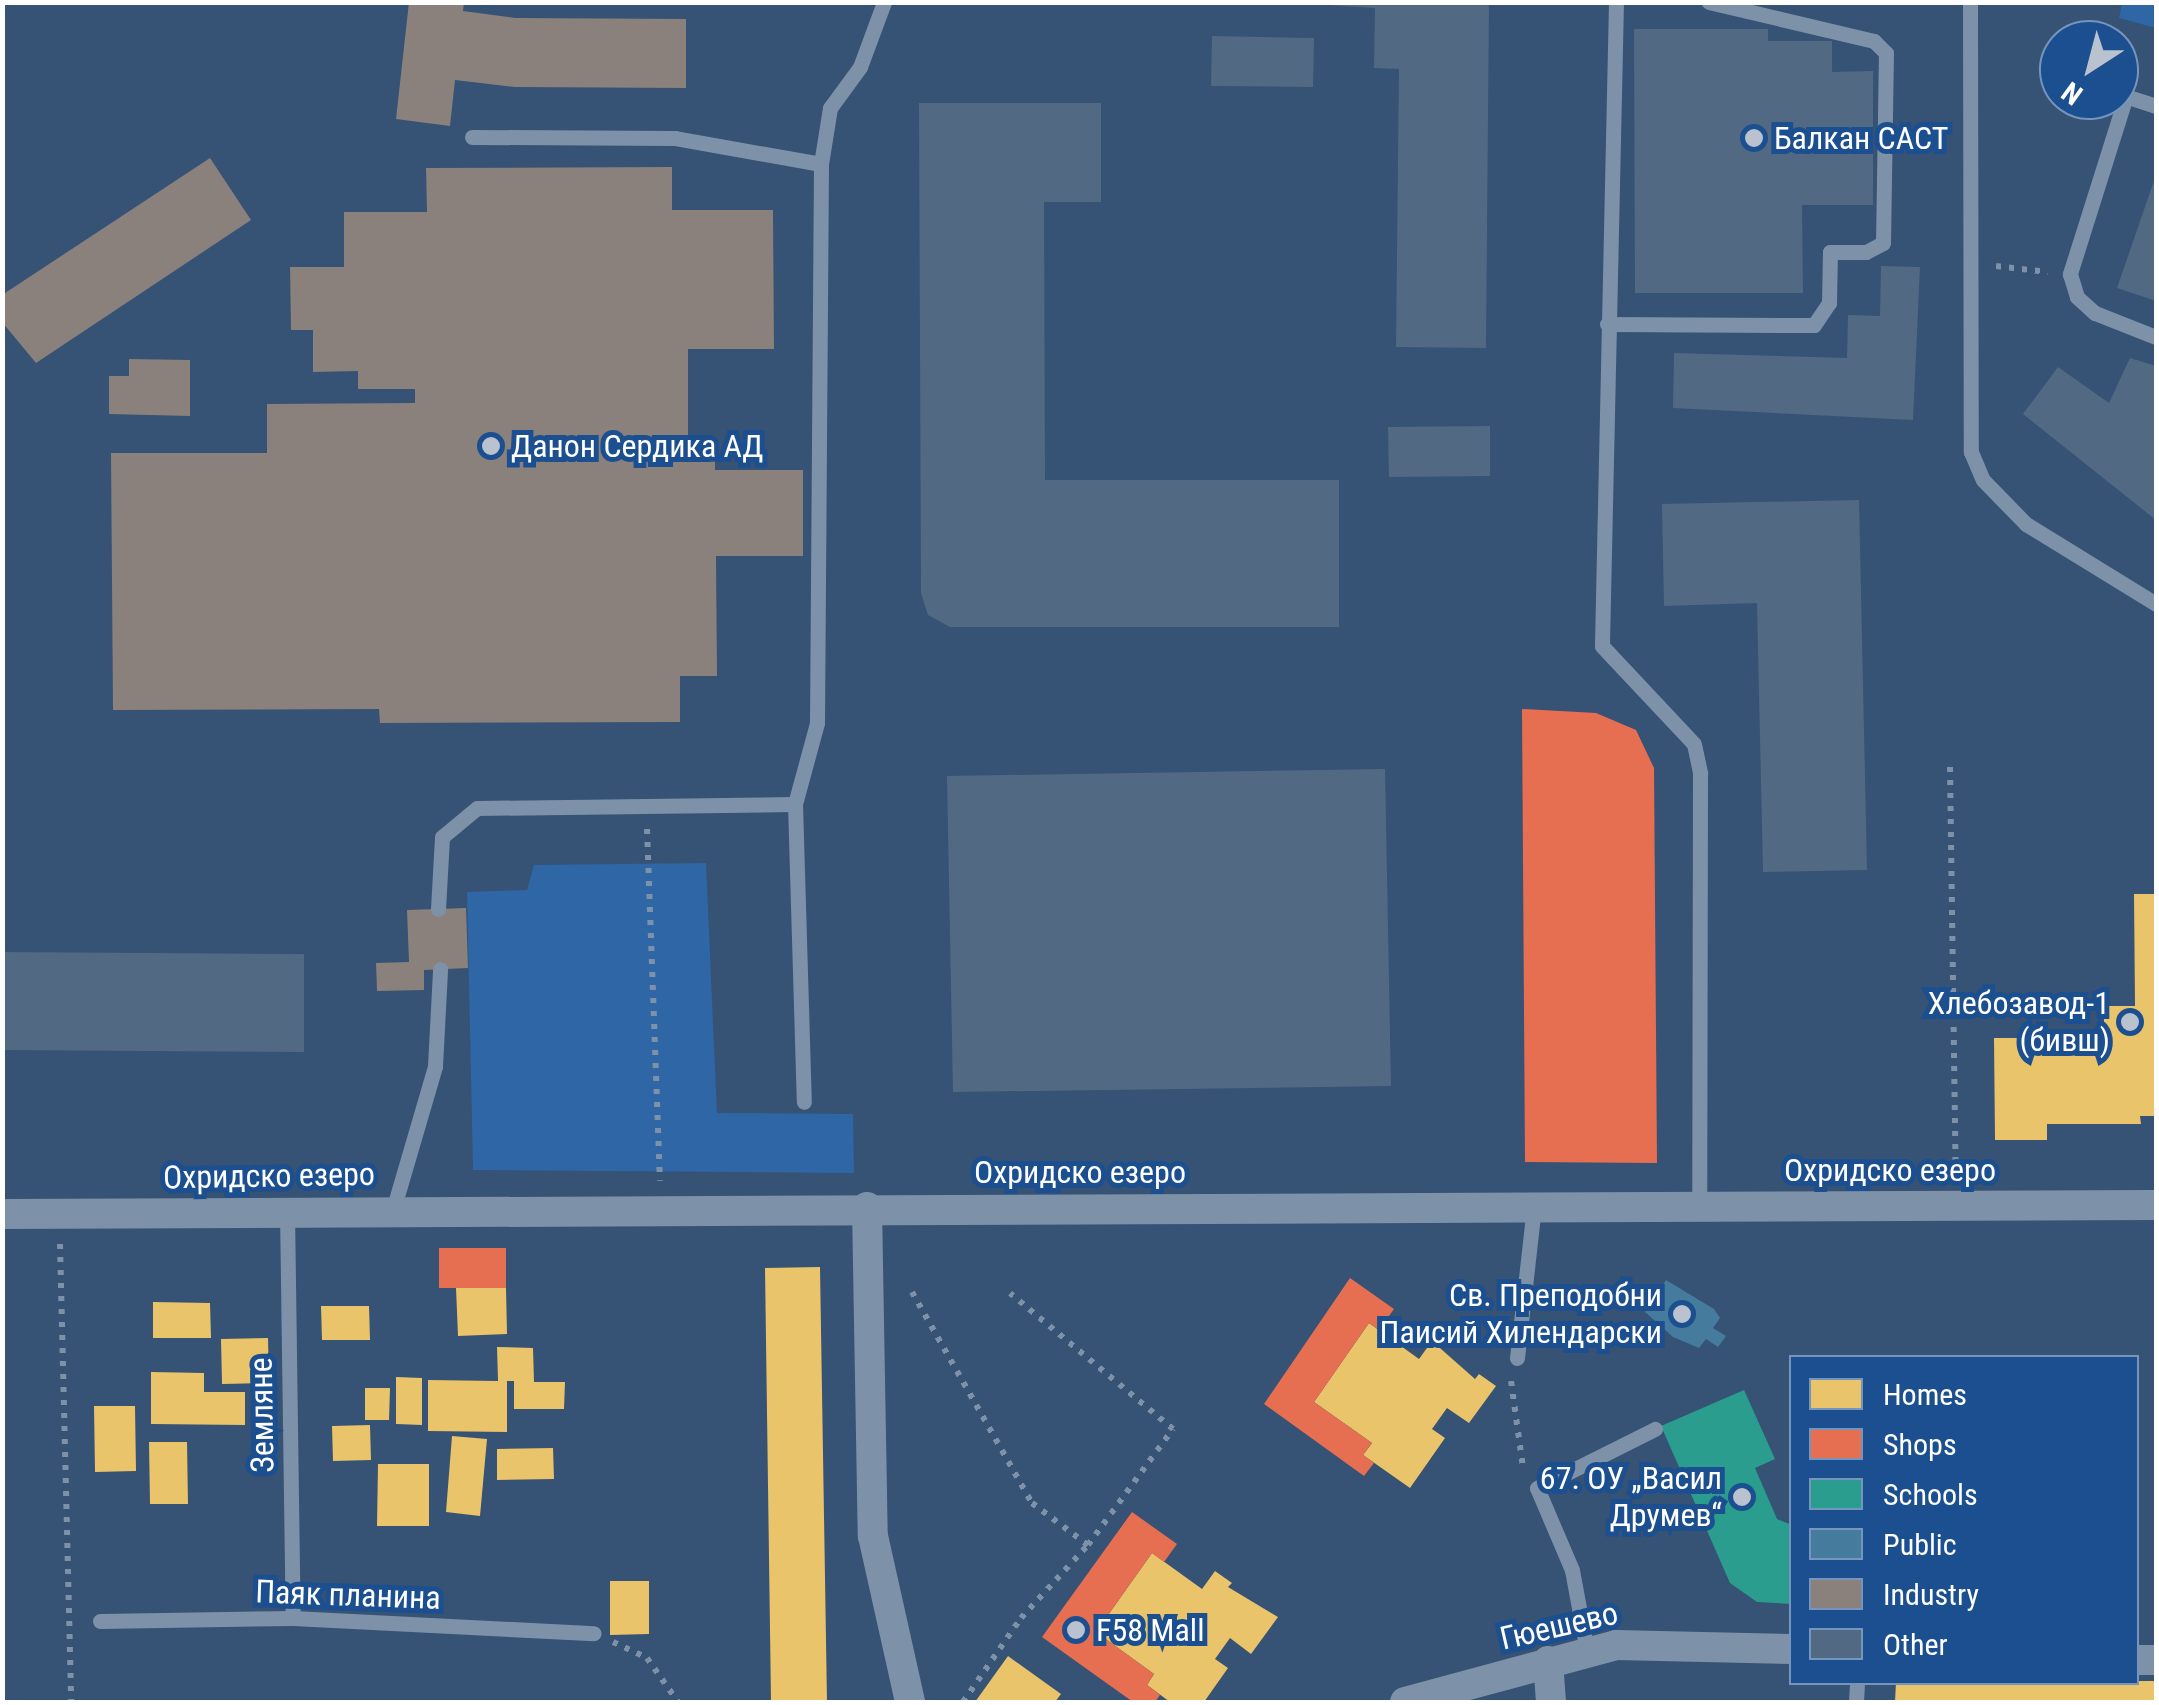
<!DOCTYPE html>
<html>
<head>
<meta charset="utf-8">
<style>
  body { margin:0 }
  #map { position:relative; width:2159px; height:1705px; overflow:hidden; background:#365274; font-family:"Roboto Condensed",sans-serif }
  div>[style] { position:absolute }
  .green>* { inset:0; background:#2f66a5 }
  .homes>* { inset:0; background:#e9c46a }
  .shops>* { inset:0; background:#e76f51 }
  .schools>* { inset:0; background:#2a9d8f }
  .public>* { inset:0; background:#457b9d }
  .industry>* { inset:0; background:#8a817c }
  .building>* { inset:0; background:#526984 }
  .path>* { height:6px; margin-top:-3px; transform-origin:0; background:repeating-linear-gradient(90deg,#7d92a8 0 5px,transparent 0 13px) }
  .service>* { height:15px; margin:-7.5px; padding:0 7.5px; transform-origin:7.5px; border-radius:7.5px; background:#7d92a8 }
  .minor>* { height:30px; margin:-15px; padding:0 15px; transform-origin:15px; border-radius:15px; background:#7d92a8 }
  .dots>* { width:28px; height:28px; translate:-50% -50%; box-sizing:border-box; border:5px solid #1b4f8f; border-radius:50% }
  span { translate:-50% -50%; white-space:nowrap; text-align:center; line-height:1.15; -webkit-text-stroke:10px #1b4f8f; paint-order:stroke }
  .poi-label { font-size:32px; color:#fff }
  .left { translate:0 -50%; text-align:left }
  .right { translate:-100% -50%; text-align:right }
  .street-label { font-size:32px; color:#fff }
  .frame { position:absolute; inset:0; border:5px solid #fff; pointer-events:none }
  .legend { position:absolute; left:1789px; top:1355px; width:350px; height:330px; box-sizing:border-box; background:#1b4f8f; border:2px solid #7695bc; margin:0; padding:12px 18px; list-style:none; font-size:30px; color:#fff }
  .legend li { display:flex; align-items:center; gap:20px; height:50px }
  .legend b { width:50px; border:2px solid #7695bc }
  .north { position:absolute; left:2039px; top:20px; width:100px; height:100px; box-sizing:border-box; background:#1b4f8f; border:2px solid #7695bc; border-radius:50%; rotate:216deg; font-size:28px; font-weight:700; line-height:40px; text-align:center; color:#fff }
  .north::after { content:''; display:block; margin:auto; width:35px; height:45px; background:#b9c2ce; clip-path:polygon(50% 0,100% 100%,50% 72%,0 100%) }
</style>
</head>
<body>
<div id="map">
  <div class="green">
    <div style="clip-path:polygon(2122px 3px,2156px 3px,2156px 28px,2119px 18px)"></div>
    <div style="clip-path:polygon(706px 863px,717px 1113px,853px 1114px,854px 1173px,473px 1170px,467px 892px,527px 890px,534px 865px)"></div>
  </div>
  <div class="homes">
    <div style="clip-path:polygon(2134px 894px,2156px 894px,2156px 1116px,2140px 1116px,2141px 1124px,2047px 1124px,2047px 1140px,1995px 1140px,1994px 1038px,2104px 1038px,2104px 1006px,2135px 1006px)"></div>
    <div style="clip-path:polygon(820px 1267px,827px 1702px,771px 1702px,765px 1268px)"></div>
    <div style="clip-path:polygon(456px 1288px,506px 1288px,507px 1334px,458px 1336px)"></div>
    <div style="clip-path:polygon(153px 1302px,210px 1303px,211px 1338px,153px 1338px)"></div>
    <div style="clip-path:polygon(321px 1306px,369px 1306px,370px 1340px,322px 1340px)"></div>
    <div style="clip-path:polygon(1369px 1323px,1419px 1359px,1432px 1341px,1475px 1379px,1479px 1374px,1496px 1386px,1469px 1423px,1447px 1408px,1432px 1429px,1445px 1438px,1410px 1488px,1363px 1455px,1372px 1443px,1314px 1402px)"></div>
    <div style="clip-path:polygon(268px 1338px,269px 1383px,222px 1384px,221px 1339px)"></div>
    <div style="clip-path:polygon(497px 1347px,533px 1348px,534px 1382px,565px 1382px,564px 1409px,514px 1409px,514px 1381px,507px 1381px,507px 1432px,428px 1431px,428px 1380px,498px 1381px)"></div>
    <div style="clip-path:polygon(151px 1372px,204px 1373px,204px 1392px,245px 1392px,245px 1425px,151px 1424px)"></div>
    <div style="clip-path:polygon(396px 1377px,422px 1378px,422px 1425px,396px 1424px)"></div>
    <div style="clip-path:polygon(365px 1388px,390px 1388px,389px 1420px,365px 1420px)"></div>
    <div style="clip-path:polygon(94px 1406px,135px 1406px,136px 1471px,95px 1472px)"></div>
    <div style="clip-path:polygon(370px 1425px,371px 1460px,333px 1461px,332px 1426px)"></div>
    <div style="clip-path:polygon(452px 1436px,487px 1439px,480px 1516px,446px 1512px)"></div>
    <div style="clip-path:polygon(149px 1442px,187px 1442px,188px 1504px,150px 1504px)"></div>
    <div style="clip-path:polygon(553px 1448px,554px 1479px,497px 1480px,497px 1449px)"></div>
    <div style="clip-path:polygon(378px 1464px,429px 1464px,429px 1526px,377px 1526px)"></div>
    <div style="clip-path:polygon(1152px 1553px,1202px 1589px,1215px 1571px,1232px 1583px,1228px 1587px,1278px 1617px,1251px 1654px,1230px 1638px,1215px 1659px,1228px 1668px,1204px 1702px,1170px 1702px,1147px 1685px,1154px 1674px,1096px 1632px)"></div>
    <div style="clip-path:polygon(610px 1581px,649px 1581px,649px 1634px,610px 1635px)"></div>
    <div style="clip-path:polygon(1008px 1656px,1061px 1694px,1055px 1702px,975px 1702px)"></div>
    <div style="clip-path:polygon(2156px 1681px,2156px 1702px,1895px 1702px,1896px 1682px)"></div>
  </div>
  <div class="shops">
    <div style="clip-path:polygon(1522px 709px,1596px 713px,1636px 730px,1654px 768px,1657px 1163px,1525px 1162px)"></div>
    <div style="clip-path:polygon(439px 1248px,506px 1248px,506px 1288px,439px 1288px)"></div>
    <div style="clip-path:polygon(1350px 1278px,1394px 1309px,1379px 1330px,1369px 1323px,1314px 1402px,1372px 1443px,1363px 1455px,1374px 1463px,1364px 1476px,1264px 1404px)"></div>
    <div style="clip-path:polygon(1132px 1512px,1177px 1544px,1164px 1562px,1152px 1553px,1096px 1632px,1154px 1674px,1147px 1685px,1160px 1695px,1155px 1702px,1133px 1702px,1042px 1637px)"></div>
  </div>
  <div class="schools">
    <div style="clip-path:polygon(1744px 1390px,1775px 1459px,1755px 1468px,1777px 1519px,1792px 1525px,1792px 1604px,1757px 1602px,1730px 1583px,1661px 1426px)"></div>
  </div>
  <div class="public">
    <div style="clip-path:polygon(1666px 1280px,1714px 1309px,1720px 1318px,1713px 1328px,1726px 1336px,1718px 1347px,1706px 1339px,1699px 1348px,1673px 1337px,1645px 1312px,1652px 1302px,1647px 1290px,1660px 1290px)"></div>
  </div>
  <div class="industry">
    <div style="clip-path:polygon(409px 2px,464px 2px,463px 11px,515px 18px,686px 19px,686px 88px,515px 87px,455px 80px,450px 126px,396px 119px)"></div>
    <div style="clip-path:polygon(210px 158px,251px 220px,36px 363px,2px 322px,2px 295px)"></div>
    <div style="clip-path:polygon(672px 167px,672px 210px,773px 210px,774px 349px,688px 349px,688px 438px,715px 438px,715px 470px,803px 470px,803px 556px,716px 556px,717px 676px,680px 676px,680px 722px,380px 723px,379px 709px,113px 710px,111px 453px,267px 453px,267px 404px,415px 403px,415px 389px,358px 389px,358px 371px,313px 372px,313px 330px,291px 330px,290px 267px,344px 267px,344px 212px,427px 212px,426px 168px)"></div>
    <div style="clip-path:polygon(129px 359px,190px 360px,190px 416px,109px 414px,109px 376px,129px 376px)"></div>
    <div style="clip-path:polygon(466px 908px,468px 968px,424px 970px,424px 990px,377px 991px,376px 963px,409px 962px,407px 910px)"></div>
  </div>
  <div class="building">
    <div style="clip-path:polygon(1282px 2px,1489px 2px,1486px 348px,1396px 347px,1399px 69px,1374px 68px,1375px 8px)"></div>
    <div style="clip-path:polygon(1634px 29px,1768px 29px,1768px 41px,1832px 41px,1832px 72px,1873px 71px,1873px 205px,1802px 205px,1803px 293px,1635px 293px)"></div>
    <div style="clip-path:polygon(1212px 36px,1314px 38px,1313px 87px,1211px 86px)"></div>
    <div style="clip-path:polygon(919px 103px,1101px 103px,1101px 202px,1044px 202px,1045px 480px,1339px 480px,1339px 627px,950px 627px,928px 615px,921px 593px)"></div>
    <div style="clip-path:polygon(2156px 175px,2156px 301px,2117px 288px)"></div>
    <div style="clip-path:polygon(1881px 266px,1920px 267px,1913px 420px,1673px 408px,1674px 353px,1847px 358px,1848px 315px,1880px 316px)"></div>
    <div style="clip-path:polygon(2130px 358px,2156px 366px,2156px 520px,2023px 414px,2058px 367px,2109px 403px)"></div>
    <div style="clip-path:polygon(1490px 426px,1490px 476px,1389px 477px,1388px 427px)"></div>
    <div style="clip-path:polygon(1859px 500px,1867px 870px,1763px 872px,1757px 603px,1664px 606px,1662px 504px)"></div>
    <div style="clip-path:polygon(1385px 769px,1391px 1086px,953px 1092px,947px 776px)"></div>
    <div style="clip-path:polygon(2px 952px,304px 954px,304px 1052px,2px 1050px)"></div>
  </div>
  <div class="path">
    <div style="left:1996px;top:266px;width:52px;rotate:6.6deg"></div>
    <div style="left:1950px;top:767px;width:408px;rotate:89.2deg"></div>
    <div style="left:647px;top:829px;width:352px;rotate:87.9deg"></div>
    <div style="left:60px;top:1244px;width:458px;rotate:88.6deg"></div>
    <div style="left:912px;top:1292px;width:243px;rotate:60.4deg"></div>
    <div style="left:1032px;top:1503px;width:70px;rotate:36.9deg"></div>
    <div style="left:1511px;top:1381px;width:87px;rotate:82.1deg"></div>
    <div style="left:613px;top:1642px;width:38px;rotate:25deg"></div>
    <div style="left:647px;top:1658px;width:54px;rotate:54.8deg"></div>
    <div style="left:963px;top:1702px;width:102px;rotate:-55.4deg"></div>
    <div style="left:1021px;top:1618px;width:99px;rotate:-47.5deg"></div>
    <div style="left:1088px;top:1545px;width:144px;rotate:-53.8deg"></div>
    <div style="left:1173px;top:1429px;width:212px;rotate:-140.2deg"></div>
  </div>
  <div class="service">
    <div style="left:1616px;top:2px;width:644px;rotate:91.25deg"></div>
    <div style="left:1602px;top:646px;width:134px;rotate:46.8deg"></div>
    <div style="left:1694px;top:744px;width:30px;rotate:78deg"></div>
    <div style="left:1700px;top:773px;width:432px;rotate:90.1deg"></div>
    <div style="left:1970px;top:2px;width:450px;rotate:89.9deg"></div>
    <div style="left:1971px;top:452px;width:30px;rotate:67deg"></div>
    <div style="left:1983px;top:480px;width:62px;rotate:45.7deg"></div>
    <div style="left:2026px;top:524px;width:153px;rotate:31.6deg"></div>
    <div style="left:2156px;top:106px;width:32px;rotate:-162deg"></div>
    <div style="left:2126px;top:96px;width:187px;rotate:107.5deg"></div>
    <div style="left:2070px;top:274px;width:24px;rotate:73deg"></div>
    <div style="left:2077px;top:297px;width:24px;rotate:42deg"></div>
    <div style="left:2095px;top:313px;width:66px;rotate:21.5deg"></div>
    <div style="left:821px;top:164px;width:57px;rotate:-80.9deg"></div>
    <div style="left:830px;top:108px;width:51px;rotate:-53.8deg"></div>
    <div style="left:860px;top:67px;width:69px;rotate:-69.7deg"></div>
    <div style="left:1607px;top:324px;width:207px;rotate:0.3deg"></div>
    <div style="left:1814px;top:325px;width:27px;rotate:-56deg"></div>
    <div style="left:1829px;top:303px;width:51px;rotate:-88.9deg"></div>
    <div style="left:1830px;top:252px;width:36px"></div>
    <div style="left:1866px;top:252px;width:19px;rotate:-28deg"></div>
    <div style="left:1883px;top:243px;width:190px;rotate:-89.1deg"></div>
    <div style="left:1886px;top:53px;width:17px;rotate:-135deg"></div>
    <div style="left:1874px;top:41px;width:170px;rotate:-166.7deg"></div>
    <div style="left:795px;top:804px;width:298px;rotate:88.3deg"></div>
    <div style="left:438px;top:909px;width:72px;rotate:-86.8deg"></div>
    <div style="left:442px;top:837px;width:45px;rotate:-39.6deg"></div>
    <div style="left:477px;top:808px;width:318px;rotate:-0.7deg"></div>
    <div style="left:795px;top:804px;width:84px;rotate:-74.8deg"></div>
    <div style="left:817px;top:723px;width:559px;rotate:-89.59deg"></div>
    <div style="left:821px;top:164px;width:148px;rotate:-169.9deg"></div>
    <div style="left:675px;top:138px;width:203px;rotate:-179.7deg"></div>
    <div style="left:287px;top:1210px;width:408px;rotate:89.2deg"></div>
    <div style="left:393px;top:1210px;width:150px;rotate:-73.7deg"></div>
    <div style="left:435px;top:1066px;width:97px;rotate:-87deg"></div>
    <div style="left:1517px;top:1358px;width:153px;rotate:-83.6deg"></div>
    <div style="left:100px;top:1621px;width:193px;rotate:-0.9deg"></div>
    <div style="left:293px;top:1618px;width:301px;rotate:2.9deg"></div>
    <div style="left:1587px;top:1651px;width:82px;rotate:-100.5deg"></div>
    <div style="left:1572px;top:1570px;width:89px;rotate:-113.1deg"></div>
    <div style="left:1537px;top:1488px;width:132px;rotate:-26.6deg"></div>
    <div style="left:1856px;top:1702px;width:20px;rotate:-87deg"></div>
  </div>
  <div class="minor">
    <div style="left:867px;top:1207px;width:329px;rotate:89deg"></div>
    <div style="left:873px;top:1536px;width:170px;rotate:77.4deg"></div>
    <div style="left:2px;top:1214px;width:2154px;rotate:-0.24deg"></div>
    <div style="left:2136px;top:1660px;width:20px"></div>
    <div style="left:1548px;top:1661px;width:41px;rotate:85.8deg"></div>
    <div style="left:1405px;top:1702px;width:219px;rotate:-15.1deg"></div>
    <div style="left:1616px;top:1645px;width:176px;rotate:1.3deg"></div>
  </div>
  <div class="dots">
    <div style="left:1754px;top:138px;background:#b9c2ce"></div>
    <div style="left:491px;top:446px;background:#b9c2ce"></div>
    <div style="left:2130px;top:1022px;background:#b9c2ce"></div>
    <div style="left:1682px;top:1314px;background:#b9c2ce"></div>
    <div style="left:1742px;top:1497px;background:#b9c2ce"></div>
    <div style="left:1076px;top:1630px;background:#b9c2ce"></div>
  </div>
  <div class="poi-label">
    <span class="left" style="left:1774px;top:138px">Балкан САСТ</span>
    <span class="left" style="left:511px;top:446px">Данон Сердика АД</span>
    <span class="right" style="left:2110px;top:1022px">Хлебозавод-1<br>(бивш)</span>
    <span class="right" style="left:1662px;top:1314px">Св. Преподобни<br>Паисий Хилендарски</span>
    <span class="right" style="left:1722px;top:1497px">67. ОУ „Васил<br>Друмев“</span>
    <span class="left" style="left:1096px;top:1630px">F58 Mall</span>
  </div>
  <div class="street-label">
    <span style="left:1890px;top:1170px">Охридско езеро</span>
    <span style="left:1080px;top:1172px">Охридско езеро</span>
    <span style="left:269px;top:1176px;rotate:-1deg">Охридско езеро</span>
    <span style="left:262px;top:1415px;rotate:-91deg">Земляне</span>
    <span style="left:348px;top:1595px;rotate:2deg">Паяк планина</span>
    <span style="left:1559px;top:1626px;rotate:-13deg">Гюешево</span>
  </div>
  <div class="frame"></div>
  <ul class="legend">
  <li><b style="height:28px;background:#e9c46a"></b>Homes</li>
  <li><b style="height:28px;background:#e76f51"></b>Shops</li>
  <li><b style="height:28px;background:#2a9d8f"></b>Schools</li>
  <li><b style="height:28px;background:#457b9d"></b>Public</li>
  <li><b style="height:28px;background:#8a817c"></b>Industry</li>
  <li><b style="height:28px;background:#526984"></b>Other</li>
  </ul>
  <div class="north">N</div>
</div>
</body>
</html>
